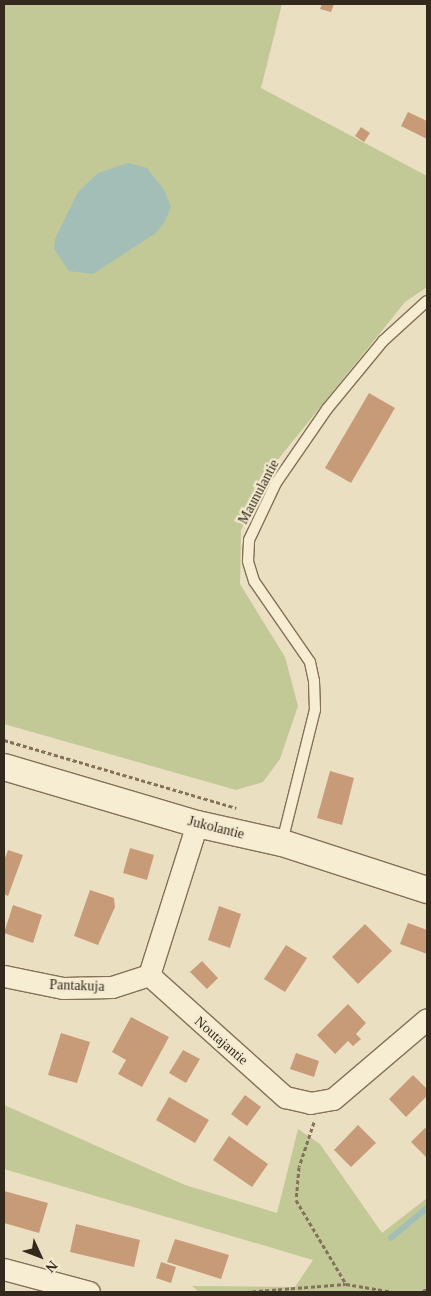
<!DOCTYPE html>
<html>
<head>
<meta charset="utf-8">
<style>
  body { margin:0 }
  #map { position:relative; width:431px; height:1296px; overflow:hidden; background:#ebdfc1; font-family:Georgia,serif }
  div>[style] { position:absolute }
  .green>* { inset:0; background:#c2c996 }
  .water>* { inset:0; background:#a3beb6 }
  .stream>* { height:5.5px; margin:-2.75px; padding:0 2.75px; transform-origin:2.75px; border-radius:2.75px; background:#a3beb6 }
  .building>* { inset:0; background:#c89b78 }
  .path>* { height:3px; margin-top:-1.5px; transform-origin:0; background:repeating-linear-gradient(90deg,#847159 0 4px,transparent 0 6.5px) }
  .roads { filter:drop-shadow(1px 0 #847159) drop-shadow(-1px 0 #847159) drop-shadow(0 1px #847159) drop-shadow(0 -1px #847159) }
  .service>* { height:10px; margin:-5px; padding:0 5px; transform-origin:5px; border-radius:5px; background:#f7edd3 }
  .minor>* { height:21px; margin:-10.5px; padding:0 10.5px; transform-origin:10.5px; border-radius:10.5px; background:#f7edd3 }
  .tertiary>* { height:26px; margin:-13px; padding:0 13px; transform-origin:13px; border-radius:13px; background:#f7edd3 }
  span { translate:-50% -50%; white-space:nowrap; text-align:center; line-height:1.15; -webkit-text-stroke:4.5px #f3ead0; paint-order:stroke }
  .street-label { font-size:14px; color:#34291d }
  .frame { position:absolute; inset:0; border:5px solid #34291d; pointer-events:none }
  .north { position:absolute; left:15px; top:1231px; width:50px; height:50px; -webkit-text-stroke:4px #f3ead0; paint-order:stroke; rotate:133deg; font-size:14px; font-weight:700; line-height:20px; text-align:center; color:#34291d }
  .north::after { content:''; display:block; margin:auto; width:18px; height:22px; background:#34291d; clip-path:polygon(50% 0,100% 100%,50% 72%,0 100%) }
</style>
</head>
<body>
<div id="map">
  <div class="green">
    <div style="clip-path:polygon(4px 4px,282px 4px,261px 88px,427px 176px,427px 287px,405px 302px,276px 462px,241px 530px,240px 584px,285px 657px,298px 706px,280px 759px,263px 782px,236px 790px,4px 724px)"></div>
    <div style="clip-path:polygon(4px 1105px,185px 1185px,277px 1213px,298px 1129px,320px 1144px,382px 1233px,427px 1198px,427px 1292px,199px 1292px,192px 1286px,295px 1287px,313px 1260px,4px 1169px)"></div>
  </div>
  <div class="water">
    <div style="clip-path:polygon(128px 163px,147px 168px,164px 190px,171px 207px,165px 221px,156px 233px,93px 274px,69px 271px,54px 249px,55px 239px,78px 192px,98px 173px)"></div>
  </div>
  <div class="stream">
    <div style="left:391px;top:1238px;width:47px;rotate:-39.8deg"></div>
  </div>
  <div class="building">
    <div style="clip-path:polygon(322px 4px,334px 4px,331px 12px,320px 9px)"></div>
    <div style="clip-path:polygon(408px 112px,427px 121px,427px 139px,401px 126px)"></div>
    <div style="clip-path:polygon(361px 127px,370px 133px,364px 142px,355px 136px)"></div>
    <div style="clip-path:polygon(369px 393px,395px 408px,351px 483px,325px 468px)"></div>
    <div style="clip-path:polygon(330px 771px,354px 778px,342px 825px,317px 818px)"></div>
    <div style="clip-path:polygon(130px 848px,154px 855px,147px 880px,123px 873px)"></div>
    <div style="clip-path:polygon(8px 850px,23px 855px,8px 896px,4px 894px,4px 861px)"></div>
    <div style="clip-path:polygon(90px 890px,114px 898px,115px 907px,98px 945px,74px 936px)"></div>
    <div style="clip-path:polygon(13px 905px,42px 915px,33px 943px,4px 933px)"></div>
    <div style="clip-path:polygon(219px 906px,241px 914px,230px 948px,208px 940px)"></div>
    <div style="clip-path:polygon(408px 923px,427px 930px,427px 954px,400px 944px)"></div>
    <div style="clip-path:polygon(365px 924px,392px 951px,358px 984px,332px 957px)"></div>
    <div style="clip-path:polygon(286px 945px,307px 958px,285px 992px,264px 979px)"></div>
    <div style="clip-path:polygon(202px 961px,218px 978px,207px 989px,190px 972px)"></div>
    <div style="clip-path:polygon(348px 1004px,366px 1023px,356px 1034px,361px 1039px,353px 1046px,348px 1041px,335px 1054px,317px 1035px)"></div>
    <div style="clip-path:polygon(131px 1017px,169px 1037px,142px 1087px,118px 1074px,126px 1060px,112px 1052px)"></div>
    <div style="clip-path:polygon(61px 1033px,90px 1042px,77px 1083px,48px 1075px)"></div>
    <div style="clip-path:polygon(183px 1050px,200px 1059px,186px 1083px,169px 1073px)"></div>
    <div style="clip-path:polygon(296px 1053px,319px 1061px,314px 1077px,290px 1069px)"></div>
    <div style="clip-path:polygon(413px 1075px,427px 1089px,427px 1096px,406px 1117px,389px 1099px)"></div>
    <div style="clip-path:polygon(245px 1095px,261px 1107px,247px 1126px,231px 1114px)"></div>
    <div style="clip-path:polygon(169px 1097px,209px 1120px,195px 1143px,156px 1120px)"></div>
    <div style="clip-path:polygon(358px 1125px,376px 1143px,351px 1167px,334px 1150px)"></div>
    <div style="clip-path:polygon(425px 1128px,427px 1130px,427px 1158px,411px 1142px)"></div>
    <div style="clip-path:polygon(229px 1136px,268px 1164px,252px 1187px,213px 1160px)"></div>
    <div style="clip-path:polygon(4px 1191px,48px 1203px,39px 1233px,4px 1223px)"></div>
    <div style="clip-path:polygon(76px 1224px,140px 1240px,134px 1267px,70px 1252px)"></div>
    <div style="clip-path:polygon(175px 1239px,229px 1255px,221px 1279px,167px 1262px)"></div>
    <div style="clip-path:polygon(161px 1262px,176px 1267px,171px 1283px,156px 1278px)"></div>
  </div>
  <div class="path">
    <div style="left:4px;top:740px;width:242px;rotate:16.3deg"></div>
    <div style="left:314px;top:1122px;width:47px;rotate:108.4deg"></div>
    <div style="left:299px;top:1167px;width:33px;rotate:95deg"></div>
    <div style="left:296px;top:1200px;width:98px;rotate:59.2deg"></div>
    <div style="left:246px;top:1292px;width:100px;rotate:-4.6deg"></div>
    <div style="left:346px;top:1284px;width:48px;rotate:9.7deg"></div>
    <div style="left:423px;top:1292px;width:6px;rotate:-51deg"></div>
  </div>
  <div class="roads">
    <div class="service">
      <div style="left:282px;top:842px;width:136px;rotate:-76deg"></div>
      <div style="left:315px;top:710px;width:29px;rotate:-92deg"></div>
      <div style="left:314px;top:681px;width:19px;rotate:-102deg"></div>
      <div style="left:310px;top:662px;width:98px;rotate:-124.7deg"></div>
      <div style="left:254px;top:581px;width:21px;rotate:-107deg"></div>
      <div style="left:248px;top:561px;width:21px;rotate:-87deg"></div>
      <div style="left:249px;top:540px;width:63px;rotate:-64.7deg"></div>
      <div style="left:276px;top:483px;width:90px;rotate:-55.4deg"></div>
      <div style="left:327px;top:409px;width:88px;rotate:-50.5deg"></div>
      <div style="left:383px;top:341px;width:59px;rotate:-42.3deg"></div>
    </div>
    <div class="minor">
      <div style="left:149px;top:975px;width:183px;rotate:41.9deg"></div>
      <div style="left:285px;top:1097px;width:26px;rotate:13deg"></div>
      <div style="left:310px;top:1103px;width:23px;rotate:-10deg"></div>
      <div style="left:333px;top:1099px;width:123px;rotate:-40.4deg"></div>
      <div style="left:149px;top:975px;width:158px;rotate:-72.4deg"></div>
      <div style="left:4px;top:976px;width:60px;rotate:11.5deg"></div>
      <div style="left:63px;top:988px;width:49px;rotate:-1.2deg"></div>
      <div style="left:112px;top:987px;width:39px;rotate:-18deg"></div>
      <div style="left:4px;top:1269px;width:88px;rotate:15.1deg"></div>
    </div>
    <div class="tertiary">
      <div style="left:4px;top:767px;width:201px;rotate:16.5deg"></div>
      <div style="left:197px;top:824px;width:87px;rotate:12.6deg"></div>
      <div style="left:282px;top:843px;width:152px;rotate:18deg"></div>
    </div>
  </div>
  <div class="street-label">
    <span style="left:259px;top:492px;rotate:-62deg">Maunulantie</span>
    <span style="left:216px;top:828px;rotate:14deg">Jukolantie</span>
    <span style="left:77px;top:986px;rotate:2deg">Pantakuja</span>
    <span style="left:221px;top:1041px;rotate:41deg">Noutajantie</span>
  </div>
  <div class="frame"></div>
  <div class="north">N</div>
</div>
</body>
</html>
